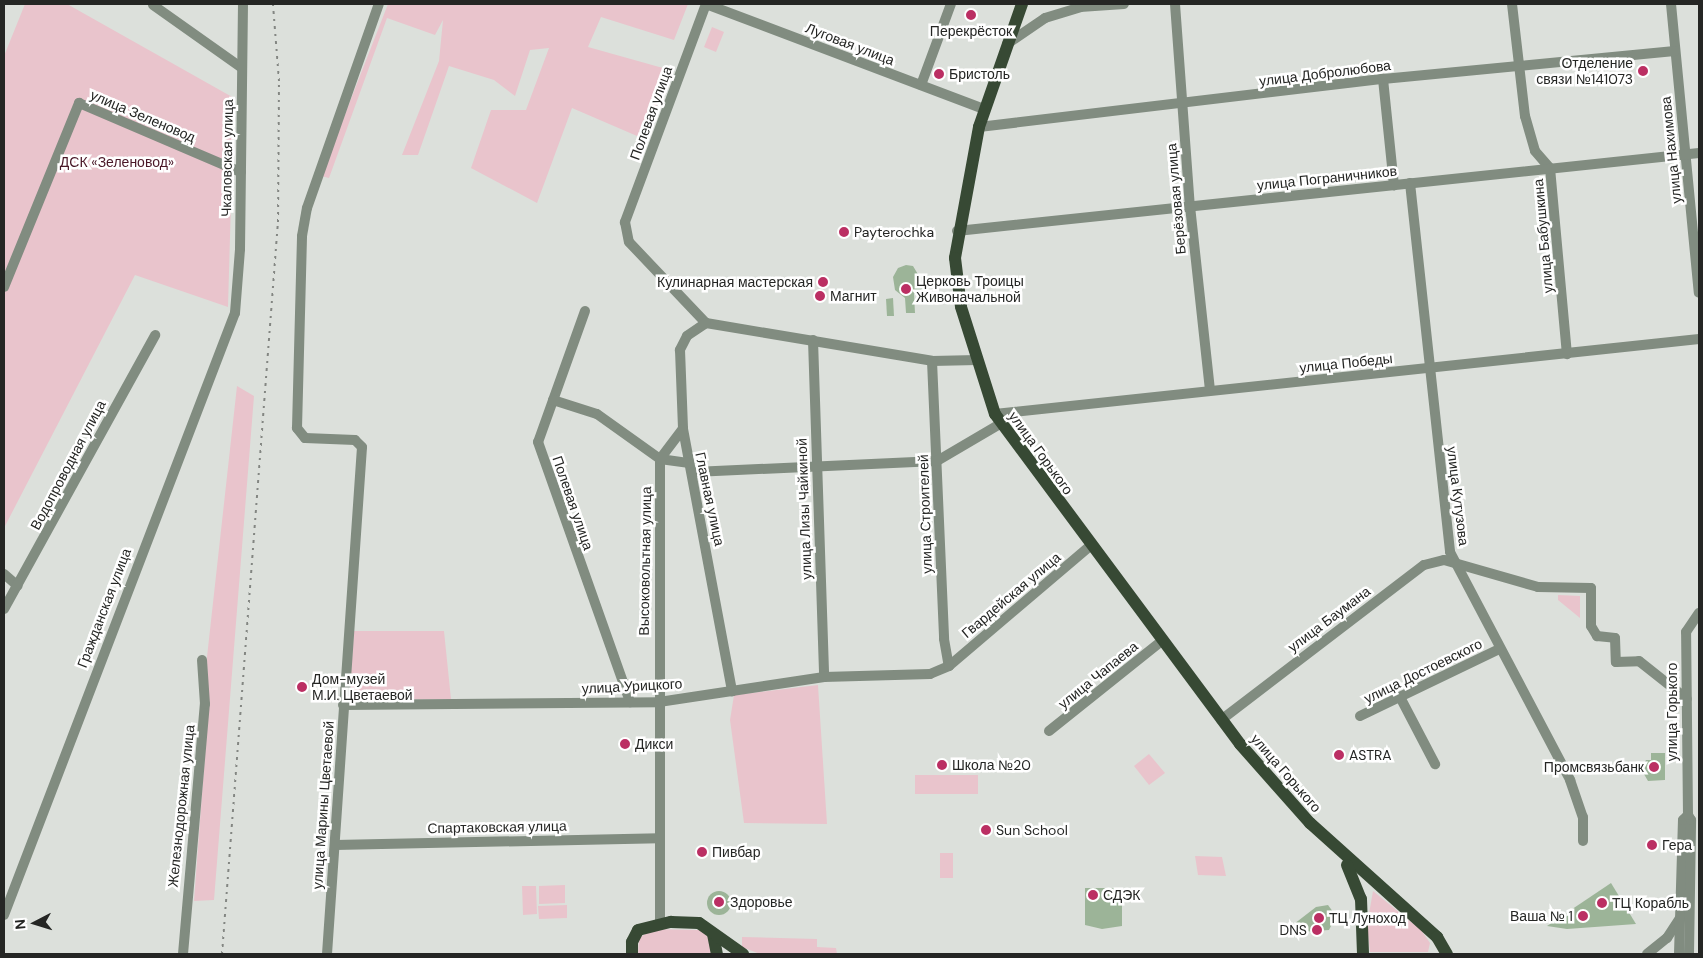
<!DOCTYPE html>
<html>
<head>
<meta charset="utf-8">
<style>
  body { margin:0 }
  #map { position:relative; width:1703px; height:958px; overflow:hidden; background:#dce0db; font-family:"DM Sans",sans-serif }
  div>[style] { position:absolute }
  .green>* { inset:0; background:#e9c4cc }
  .building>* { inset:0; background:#9cb498 }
  .round { border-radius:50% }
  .minor>* { height:10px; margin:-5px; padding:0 5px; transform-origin:5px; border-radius:5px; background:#818c80 }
  .major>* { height:12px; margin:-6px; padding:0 6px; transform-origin:6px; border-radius:6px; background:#374934 }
  .rail>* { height:2px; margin-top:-1px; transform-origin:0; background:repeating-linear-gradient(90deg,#838682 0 2.5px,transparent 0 7.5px) }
  .dots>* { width:14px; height:14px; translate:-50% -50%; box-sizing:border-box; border:2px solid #fff; border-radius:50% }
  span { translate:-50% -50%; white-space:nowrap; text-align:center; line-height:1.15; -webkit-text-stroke:5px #fff; paint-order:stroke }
  .poi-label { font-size:14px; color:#252624 }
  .right { translate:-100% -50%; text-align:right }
  .left { translate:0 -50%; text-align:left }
  .street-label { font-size:14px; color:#252624 }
  .park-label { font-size:14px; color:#491727 }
  .frame { position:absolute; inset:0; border:5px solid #252624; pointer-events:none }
  .north { position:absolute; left:10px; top:898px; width:50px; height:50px; -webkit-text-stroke:4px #fff; paint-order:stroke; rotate:265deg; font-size:14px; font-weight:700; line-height:20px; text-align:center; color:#252624 }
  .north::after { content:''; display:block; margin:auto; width:18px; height:22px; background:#252624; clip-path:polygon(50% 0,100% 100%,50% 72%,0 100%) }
</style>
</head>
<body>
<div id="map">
  <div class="green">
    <div style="clip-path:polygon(25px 4px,67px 4px,234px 98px,228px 307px,135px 275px,4px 528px,4px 56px)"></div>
    <div style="clip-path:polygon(388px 4px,688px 4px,674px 40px,601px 17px,588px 47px,670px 70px,644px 139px,572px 108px,537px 203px,471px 168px,491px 110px,526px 110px,549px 48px,530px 50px,515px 96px,494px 80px,449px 66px,418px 155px,402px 155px,439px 61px,443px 20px,435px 35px,387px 18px,329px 178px,321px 176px)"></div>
    <div style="clip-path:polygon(712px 27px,724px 32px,716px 52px,704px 47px)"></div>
    <div style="clip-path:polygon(237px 386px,254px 396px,214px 900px,194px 901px,208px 714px,207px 657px)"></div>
    <div style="clip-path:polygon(1558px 595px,1580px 596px,1580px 618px,1558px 600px)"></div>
    <div style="clip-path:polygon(354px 631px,444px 631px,451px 699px,349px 700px)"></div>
    <div style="clip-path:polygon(818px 685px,827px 824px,744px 823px,730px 720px,734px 695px)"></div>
    <div style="clip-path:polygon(1149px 754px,1165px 773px,1149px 785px,1134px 766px)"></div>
    <div style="clip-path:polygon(915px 775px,978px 775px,978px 794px,915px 794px)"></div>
    <div style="clip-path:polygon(940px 853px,953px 853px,953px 878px,940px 878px)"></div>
    <div style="clip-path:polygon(1195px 856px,1222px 857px,1226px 876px,1198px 875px)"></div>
    <div style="clip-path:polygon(565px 885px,565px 903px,539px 904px,539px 886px)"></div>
    <div style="clip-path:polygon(522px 886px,536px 886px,537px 914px,523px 915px)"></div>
    <div style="clip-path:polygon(1373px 891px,1421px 930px,1430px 943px,1428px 952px,1370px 952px,1367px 925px)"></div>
    <div style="clip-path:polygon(567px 905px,567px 918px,539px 919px,538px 906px)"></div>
    <div style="clip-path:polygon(653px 929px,701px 930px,709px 938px,711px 954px,638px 954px,639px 938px)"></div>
    <div style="clip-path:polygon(742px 937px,817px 939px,817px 947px,836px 948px,837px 954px,760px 954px,742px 947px)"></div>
  </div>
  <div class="building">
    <div style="clip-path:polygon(906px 265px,913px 266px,919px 276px,924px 277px,925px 287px,914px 294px,915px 313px,906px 313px,905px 298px,895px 290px,893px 277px,898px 268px)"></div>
    <div style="clip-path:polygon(893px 298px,894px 316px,887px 316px,886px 299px)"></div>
    <div style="clip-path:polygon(1651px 753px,1665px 753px,1665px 780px,1648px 781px,1641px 769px,1646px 760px,1651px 760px)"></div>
    <div style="clip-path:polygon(1611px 883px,1636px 924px,1567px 929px,1547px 926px)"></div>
    <div style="clip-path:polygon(1085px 888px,1122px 888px,1122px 926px,1102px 929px,1085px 925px)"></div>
    <div class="round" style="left:707px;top:891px;width:24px;height:24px"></div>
    <div style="clip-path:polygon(1328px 905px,1336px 916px,1329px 930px,1301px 932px,1294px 924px,1316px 907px)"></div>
  </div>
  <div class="minor">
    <div style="left:706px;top:4px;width:233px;rotate:110.4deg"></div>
    <div style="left:625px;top:222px;width:20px;rotate:79deg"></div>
    <div style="left:629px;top:242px;width:112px;rotate:46.5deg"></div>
    <div style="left:706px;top:323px;width:229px;rotate:9.5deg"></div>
    <div style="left:932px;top:361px;width:45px;rotate:-1.3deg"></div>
    <div style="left:706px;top:4px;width:297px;rotate:20.7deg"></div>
    <div style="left:1175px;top:4px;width:203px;rotate:85.8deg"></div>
    <div style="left:1190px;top:206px;width:185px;rotate:83.8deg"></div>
    <div style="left:1512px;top:4px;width:113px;rotate:83.4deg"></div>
    <div style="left:1525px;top:116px;width:36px;rotate:74deg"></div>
    <div style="left:1535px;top:151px;width:23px;rotate:49deg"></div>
    <div style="left:1550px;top:168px;width:187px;rotate:84.8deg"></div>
    <div style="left:1671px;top:4px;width:290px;rotate:84.5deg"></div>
    <div style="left:153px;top:5px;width:109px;rotate:35.3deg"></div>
    <div style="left:1007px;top:44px;width:46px;rotate:-34.4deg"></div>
    <div style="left:1045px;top:18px;width:37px;rotate:-17deg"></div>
    <div style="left:1080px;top:7px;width:44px;rotate:-3.9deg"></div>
    <div style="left:1383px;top:79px;width:107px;rotate:84.1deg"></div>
    <div style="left:921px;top:85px;width:86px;rotate:-69.7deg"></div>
    <div style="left:979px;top:127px;width:407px;rotate:-6.8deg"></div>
    <div style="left:1383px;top:79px;width:293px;rotate:-5.5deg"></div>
    <div style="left:1410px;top:183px;width:371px;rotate:83.8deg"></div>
    <div style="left:1450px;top:552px;width:258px;rotate:62.2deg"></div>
    <div style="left:1570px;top:780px;width:39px;rotate:71deg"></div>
    <div style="left:1583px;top:817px;width:24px;rotate:90deg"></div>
    <div style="left:957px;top:231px;width:746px;rotate:-6deg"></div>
    <div style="left:4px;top:287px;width:199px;rotate:-67.8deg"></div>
    <div style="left:79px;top:103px;width:176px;rotate:23.1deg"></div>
    <div style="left:585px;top:311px;width:139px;rotate:109.7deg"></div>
    <div style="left:538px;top:442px;width:276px;rotate:70.5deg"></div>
    <div style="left:706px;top:323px;width:23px;rotate:146deg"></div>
    <div style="left:687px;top:336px;width:16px;rotate:117deg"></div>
    <div style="left:680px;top:350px;width:79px;rotate:87.8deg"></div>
    <div style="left:683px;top:429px;width:267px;rotate:79.4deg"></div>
    <div style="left:813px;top:340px;width:337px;rotate:88.1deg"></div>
    <div style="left:932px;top:361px;width:278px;rotate:87.5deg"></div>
    <div style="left:944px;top:639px;width:27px;rotate:80deg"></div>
    <div style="left:553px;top:400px;width:46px;rotate:17.7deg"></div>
    <div style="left:597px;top:414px;width:77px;rotate:35.5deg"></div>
    <div style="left:660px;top:459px;width:28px;rotate:8deg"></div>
    <div style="left:995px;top:414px;width:708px;rotate:-6.08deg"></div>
    <div style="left:694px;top:472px;width:243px;rotate:-2.6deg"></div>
    <div style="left:937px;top:461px;width:73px;rotate:-30.4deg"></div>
    <div style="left:4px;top:574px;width:18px;rotate:41deg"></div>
    <div style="left:4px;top:609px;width:313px;rotate:-61.1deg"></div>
    <div style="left:1400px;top:697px;width:76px;rotate:62.4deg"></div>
    <div style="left:343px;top:705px;width:316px;rotate:-0.5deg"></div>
    <div style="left:659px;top:702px;width:167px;rotate:-8.6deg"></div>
    <div style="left:824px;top:677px;width:106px;rotate:-1.6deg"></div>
    <div style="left:930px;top:674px;width:21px;rotate:-23deg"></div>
    <div style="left:949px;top:666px;width:185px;rotate:-40.4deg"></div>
    <div style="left:1360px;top:716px;width:154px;rotate:-25.7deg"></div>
    <div style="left:1221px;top:720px;width:255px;rotate:-37.4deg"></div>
    <div style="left:1424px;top:565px;width:21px;rotate:-14deg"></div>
    <div style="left:1444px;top:560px;width:98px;rotate:16deg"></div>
    <div style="left:1538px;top:587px;width:53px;rotate:1.1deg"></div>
    <div style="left:1591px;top:588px;width:38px;rotate:90deg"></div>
    <div style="left:1591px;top:626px;width:12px;rotate:59deg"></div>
    <div style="left:1597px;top:636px;width:18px;rotate:6deg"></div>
    <div style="left:1615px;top:638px;width:24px;rotate:88deg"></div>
    <div style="left:1616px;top:662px;width:23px;rotate:-2deg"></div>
    <div style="left:1639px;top:661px;width:61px;rotate:38.4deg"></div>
    <div style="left:1049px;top:731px;width:146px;rotate:-38.6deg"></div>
    <div style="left:335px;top:845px;width:324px;rotate:-1.2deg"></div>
    <div style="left:4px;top:915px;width:645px;rotate:-69.01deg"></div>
    <div style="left:235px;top:313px;width:64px;rotate:-85.5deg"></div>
    <div style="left:240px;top:249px;width:245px;rotate:-89.3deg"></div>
    <div style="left:660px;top:922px;width:463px;rotate:-90deg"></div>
    <div style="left:660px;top:459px;width:38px;rotate:-53deg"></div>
    <div style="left:183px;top:954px;width:251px;rotate:-85deg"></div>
    <div style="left:205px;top:704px;width:44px;rotate:-93.9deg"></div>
    <div style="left:327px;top:954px;width:508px;rotate:-86.05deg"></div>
    <div style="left:362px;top:447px;width:10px;rotate:-135deg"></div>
    <div style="left:355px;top:440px;width:50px;rotate:-177.7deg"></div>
    <div style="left:305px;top:438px;width:13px;rotate:-129deg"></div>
    <div style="left:297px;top:428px;width:192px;rotate:-88.5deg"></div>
    <div style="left:302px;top:236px;width:28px;rotate:-80deg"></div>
    <div style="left:307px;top:208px;width:216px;rotate:-70.6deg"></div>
    <div style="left:1647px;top:954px;width:26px;rotate:-39deg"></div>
    <div style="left:1667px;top:938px;width:24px;rotate:-57deg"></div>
    <div style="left:1679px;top:954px;width:134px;rotate:-88.3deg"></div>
    <div style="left:1683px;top:820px;width:7px;rotate:-45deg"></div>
    <div style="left:1689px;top:954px;width:134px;rotate:-89.1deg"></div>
    <div style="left:1691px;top:820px;width:6px;rotate:-121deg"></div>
    <div style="left:1688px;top:815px;width:183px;rotate:-90.6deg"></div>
    <div style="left:1686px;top:632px;width:23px;rotate:-56deg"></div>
  </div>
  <div class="major">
    <div style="left:1022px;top:4px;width:130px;rotate:109.3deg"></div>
    <div style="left:979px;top:127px;width:133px;rotate:100.4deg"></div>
    <div style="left:955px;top:258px;width:49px;rotate:83deg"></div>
    <div style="left:961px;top:307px;width:112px;rotate:72.4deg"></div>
    <div style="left:995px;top:414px;width:411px;rotate:53.4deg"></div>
    <div style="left:1240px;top:744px;width:106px;rotate:48.5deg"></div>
    <div style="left:1310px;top:823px;width:171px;rotate:41.9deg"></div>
    <div style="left:1437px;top:937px;width:20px;rotate:60deg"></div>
    <div style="left:1347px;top:865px;width:37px;rotate:68deg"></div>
    <div style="left:1361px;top:899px;width:55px;rotate:87.9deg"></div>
    <div style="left:713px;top:934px;width:20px;rotate:79deg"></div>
    <div style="left:632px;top:954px;width:12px;rotate:-90deg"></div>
    <div style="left:632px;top:942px;width:13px;rotate:-63deg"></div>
    <div style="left:638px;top:930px;width:34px;rotate:-14deg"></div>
    <div style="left:671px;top:922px;width:28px;rotate:2deg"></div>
    <div style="left:699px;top:923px;width:54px;rotate:35.2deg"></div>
  </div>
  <div class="rail">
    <div style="left:222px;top:954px;width:734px;rotate:-85.63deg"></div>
    <div style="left:278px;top:222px;width:141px;rotate:-89.6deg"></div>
    <div style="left:279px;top:81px;width:77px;rotate:-94.5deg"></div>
  </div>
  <div class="dots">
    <div style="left:971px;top:15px;background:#bb2f63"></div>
    <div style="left:1643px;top:71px;background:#bb2f63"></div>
    <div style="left:939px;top:74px;background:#bb2f63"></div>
    <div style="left:844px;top:232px;background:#bb2f63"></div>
    <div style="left:823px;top:282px;background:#bb2f63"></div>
    <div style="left:906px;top:289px;background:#bb2f63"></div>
    <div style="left:820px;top:296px;background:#bb2f63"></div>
    <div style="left:302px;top:687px;background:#bb2f63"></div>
    <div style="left:625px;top:744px;background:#bb2f63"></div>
    <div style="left:1339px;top:755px;background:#bb2f63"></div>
    <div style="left:942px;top:765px;background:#bb2f63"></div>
    <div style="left:1654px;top:767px;background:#bb2f63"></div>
    <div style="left:986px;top:830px;background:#bb2f63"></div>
    <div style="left:1652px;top:845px;background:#bb2f63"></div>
    <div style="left:702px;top:852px;background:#bb2f63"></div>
    <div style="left:1093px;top:895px;background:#bb2f63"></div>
    <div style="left:719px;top:902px;background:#bb2f63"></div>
    <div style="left:1602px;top:903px;background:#bb2f63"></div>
    <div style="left:1583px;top:916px;background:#bb2f63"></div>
    <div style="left:1319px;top:918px;background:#bb2f63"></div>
    <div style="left:1317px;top:930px;background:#bb2f63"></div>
  </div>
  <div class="poi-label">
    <span style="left:971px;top:31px">Перекрёсток</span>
    <span class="right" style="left:1633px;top:71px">Отделение<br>связи №141073</span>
    <span class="left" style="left:949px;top:74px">Бристоль</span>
    <span class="left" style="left:854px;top:232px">Payterochka</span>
    <span class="left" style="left:916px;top:289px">Церковь Троицы<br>Живоначальной</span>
    <span class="right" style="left:813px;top:282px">Кулинарная мастерская</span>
    <span class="left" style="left:830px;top:296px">Магнит</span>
    <span class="left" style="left:312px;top:687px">Дом-музей<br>М.И. Цветаевой</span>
    <span class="left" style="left:635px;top:744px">Дикси</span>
    <span class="left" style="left:1349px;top:755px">ASTRA</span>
    <span class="left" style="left:952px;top:765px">Школа №20</span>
    <span class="right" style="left:1644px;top:767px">Промсвязьбанк</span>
    <span class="left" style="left:996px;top:830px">Sun School</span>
    <span class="left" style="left:1662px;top:845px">Гера</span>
    <span class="left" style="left:712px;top:852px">Пивбар</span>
    <span class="left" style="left:1103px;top:895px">СДЭК</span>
    <span class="left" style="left:730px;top:902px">Здоровье</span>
    <span class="left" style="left:1612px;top:903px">ТЦ Корабль</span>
    <span class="right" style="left:1573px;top:916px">Ваша № 1</span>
    <span class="left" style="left:1329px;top:918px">ТЦ Луноход</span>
    <span class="right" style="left:1307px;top:930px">DNS</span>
  </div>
  <div class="street-label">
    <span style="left:850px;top:44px;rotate:21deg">Луговая улица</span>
    <span style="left:1325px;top:73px;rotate:-7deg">улица Добролюбова</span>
    <span style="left:651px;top:113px;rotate:-70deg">Полевая улица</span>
    <span style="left:143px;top:116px;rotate:23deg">улица Зеленовод</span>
    <span style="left:1671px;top:150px;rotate:-96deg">улица Нахимова</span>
    <span style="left:227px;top:158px;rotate:-89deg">Чкаловская улица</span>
    <span style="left:1327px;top:178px;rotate:-6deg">улица Пограничников</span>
    <span style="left:1176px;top:199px;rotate:-95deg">Берёзовая улица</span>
    <span style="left:1543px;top:236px;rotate:-95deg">улица Бабушкина</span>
    <span style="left:1346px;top:363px;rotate:-6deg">улица Победы</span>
    <span style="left:1041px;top:453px;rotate:54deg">улица Горького</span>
    <span style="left:68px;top:465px;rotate:-62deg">Водопроводная улица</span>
    <span style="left:1458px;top:496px;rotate:83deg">улица Кутузова</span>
    <span style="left:710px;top:499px;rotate:78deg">Главная улица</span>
    <span style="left:573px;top:503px;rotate:71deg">Полевая улица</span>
    <span style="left:804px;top:509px;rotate:-92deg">улица Лизы Чайкиной</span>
    <span style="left:925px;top:514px;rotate:-92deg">улица Строителей</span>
    <span style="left:645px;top:561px;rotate:-89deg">Высоковольтная улица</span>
    <span style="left:1011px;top:595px;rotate:-40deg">Гвардейская улица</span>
    <span style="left:104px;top:608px;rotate:-69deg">Гражданская улица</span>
    <span style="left:1329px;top:619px;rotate:-37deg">улица Баумана</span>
    <span style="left:1423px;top:671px;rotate:-26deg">улица Достоевского</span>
    <span style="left:1098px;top:675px;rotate:-39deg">улица Чапаева</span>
    <span style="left:632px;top:686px;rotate:-3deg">улица Урицкого</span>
    <span style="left:1672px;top:712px;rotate:-90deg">улица Горького</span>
    <span style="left:1286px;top:773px;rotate:49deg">улица Горького</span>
    <span style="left:323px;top:805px;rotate:-86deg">улица Марины Цветаевой</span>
    <span style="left:181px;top:806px;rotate:-84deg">Железнодорожная улица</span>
    <span style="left:497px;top:827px;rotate:-1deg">Спартаковская улица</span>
  </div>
  <div class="park-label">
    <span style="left:117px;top:162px">ДСК «Зеленовод»</span>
  </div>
  <div class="frame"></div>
  <div class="north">N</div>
</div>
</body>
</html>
